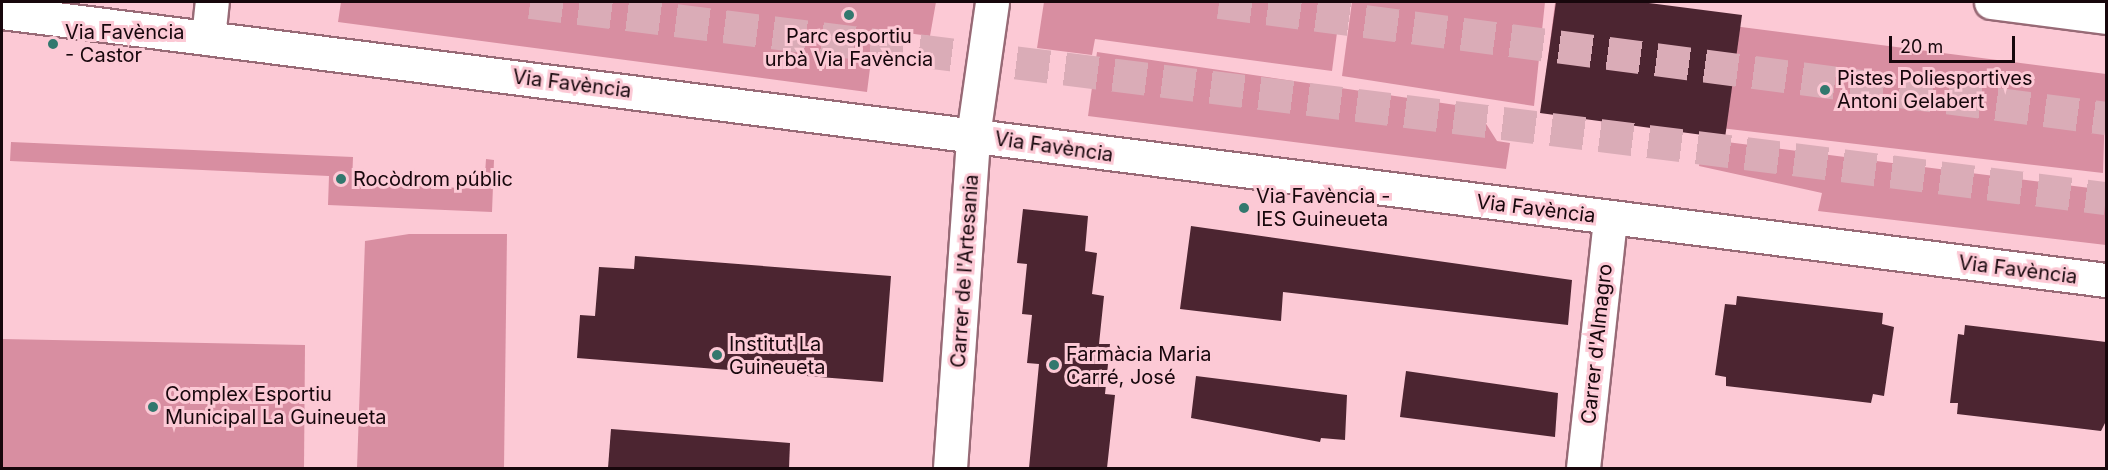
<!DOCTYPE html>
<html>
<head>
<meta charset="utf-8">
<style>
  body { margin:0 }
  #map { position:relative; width:2108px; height:470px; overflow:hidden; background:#fcc9d5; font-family:Inter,sans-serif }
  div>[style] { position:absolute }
  .green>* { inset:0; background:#d88ea1 }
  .building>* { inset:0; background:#4c2531 }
  .highway-tunnel>* { height:33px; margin-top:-16.5px; transform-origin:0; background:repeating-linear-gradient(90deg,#daacb7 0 33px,transparent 0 49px) }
  .roads { filter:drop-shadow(2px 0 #986a76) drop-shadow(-2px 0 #986a76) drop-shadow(0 2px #986a76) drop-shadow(0 -2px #986a76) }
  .minor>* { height:33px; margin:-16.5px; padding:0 16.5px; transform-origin:16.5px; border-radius:16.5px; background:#fff }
  .dots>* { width:16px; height:16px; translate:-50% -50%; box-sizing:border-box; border:3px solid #fcc9d5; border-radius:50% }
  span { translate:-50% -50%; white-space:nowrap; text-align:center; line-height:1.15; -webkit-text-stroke:6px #fcc9d5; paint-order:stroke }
  .poi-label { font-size:20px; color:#17070c }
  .left { translate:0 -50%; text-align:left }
  .street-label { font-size:20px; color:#17070c }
  .frame { position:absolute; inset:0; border:3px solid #17070c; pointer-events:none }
  .scale { position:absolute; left:1889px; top:36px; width:126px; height:27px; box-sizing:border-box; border:3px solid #17070c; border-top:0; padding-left:8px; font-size:18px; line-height:21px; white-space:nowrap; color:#17070c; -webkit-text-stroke:4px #fcc9d5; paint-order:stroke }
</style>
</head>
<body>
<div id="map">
  <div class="green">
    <div style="clip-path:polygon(341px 2px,936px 2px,930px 36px,875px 29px,867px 92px,338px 22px)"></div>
    <div style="clip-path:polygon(1044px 2px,1341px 2px,1332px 71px,1095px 39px,1092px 55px,1037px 48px)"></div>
    <div style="clip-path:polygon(1352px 2px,1545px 2px,1534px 106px,1342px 76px)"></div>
    <div style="clip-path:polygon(1555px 3px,2106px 74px,2103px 173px,1542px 107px)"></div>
    <div style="clip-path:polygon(1097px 52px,1476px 108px,1497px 141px,1510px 143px,1506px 169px,1088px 116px)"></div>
    <div style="clip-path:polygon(1703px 139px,2106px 190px,2106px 245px,1818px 211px,1822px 193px,1699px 166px)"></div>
    <div style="clip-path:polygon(11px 142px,353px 157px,352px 183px,484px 189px,486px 159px,494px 160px,492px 212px,328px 205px,329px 176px,10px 161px)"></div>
    <div style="clip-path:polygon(409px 234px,507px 234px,504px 468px,357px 468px,365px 241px)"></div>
    <div style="clip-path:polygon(2px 339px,305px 345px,304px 468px,2px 468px)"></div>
  </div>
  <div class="building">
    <div style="clip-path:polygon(1556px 2px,1641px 2px,1742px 15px,1725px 138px,1540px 113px)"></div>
    <div style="clip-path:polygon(1023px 209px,1088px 216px,1085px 251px,1097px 253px,1092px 294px,1104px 296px,1099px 344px,1110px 344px,1105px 394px,1115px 395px,1107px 468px,1029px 468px,1039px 364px,1027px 363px,1032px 315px,1022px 314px,1027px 264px,1017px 263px)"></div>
    <div style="clip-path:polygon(1191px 226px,1572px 280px,1568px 325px,1283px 292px,1281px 321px,1180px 309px)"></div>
    <div style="clip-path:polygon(635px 256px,891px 276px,883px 382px,577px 358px,580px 315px,595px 316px,599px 267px,634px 269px)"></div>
    <div style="clip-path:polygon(1737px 296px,1883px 313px,1882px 324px,1894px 327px,1884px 396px,1873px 394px,1871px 403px,1726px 386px,1726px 377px,1715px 375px,1725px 304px,1736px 305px)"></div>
    <div style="clip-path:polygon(1965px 325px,2106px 342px,2106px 421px,2101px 431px,1957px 414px,1958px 403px,1950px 403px,1958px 334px,1964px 335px)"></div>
    <div style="clip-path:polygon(1406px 371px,1558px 393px,1555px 437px,1400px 417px)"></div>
    <div style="clip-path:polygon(1196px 376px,1347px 395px,1345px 440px,1321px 438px,1320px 442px,1191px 418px)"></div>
    <div style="clip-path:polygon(611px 429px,790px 443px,789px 468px,608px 468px)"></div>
  </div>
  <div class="highway-tunnel">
    <div style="left:530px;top:2px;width:1588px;rotate:7.09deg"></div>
    <div style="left:1219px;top:2px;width:895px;rotate:7.45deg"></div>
  </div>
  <div class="roads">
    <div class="minor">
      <div style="left:1991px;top:2px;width:116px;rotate:7.4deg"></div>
      <div style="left:2px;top:12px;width:2121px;rotate:7.26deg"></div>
      <div style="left:208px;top:38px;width:36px;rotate:-84deg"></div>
      <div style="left:950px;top:468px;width:333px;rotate:-86deg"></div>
      <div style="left:973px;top:136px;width:135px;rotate:-81.9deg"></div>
      <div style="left:1583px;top:468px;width:250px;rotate:-83.8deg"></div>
    </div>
  </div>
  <div class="dots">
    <div style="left:849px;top:15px;background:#32786e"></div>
    <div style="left:53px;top:44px;background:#32786e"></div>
    <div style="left:1825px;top:90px;background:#32786e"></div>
    <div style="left:341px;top:179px;background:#32786e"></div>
    <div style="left:1244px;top:208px;background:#32786e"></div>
    <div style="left:717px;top:355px;background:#32786e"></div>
    <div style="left:1054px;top:365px;background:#32786e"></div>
    <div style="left:153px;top:407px;background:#32786e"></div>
  </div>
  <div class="poi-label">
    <span class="left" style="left:65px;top:44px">Via Favència<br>- Castor</span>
    <span style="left:849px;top:48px">Parc esportiu<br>urbà Via Favència</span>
    <span class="left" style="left:1837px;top:90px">Pistes Poliesportives<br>Antoni Gelabert</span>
    <span class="left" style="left:353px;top:179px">Rocòdrom públic</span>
    <span class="left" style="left:1256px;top:208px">Via Favència -<br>IES Guineueta</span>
    <span class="left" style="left:729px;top:356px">Institut La<br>Guineueta</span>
    <span class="left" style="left:1066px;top:366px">Farmàcia Maria<br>Carré, José</span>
    <span class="left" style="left:165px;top:406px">Complex Esportiu<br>Municipal La Guineueta</span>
  </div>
  <div class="street-label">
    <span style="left:572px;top:84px;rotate:7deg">Via Favència</span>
    <span style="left:1054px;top:147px;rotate:8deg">Via Favència</span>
    <span style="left:1536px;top:209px;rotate:7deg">Via Favència</span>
    <span style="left:2018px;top:270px;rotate:7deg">Via Favència</span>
    <span style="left:965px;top:271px;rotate:-86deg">Carrer de l'Artesania</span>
    <span style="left:1597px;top:344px;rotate:-84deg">Carrer d'Almagro</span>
  </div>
  <div class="frame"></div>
  <div class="scale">20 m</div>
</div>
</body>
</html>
